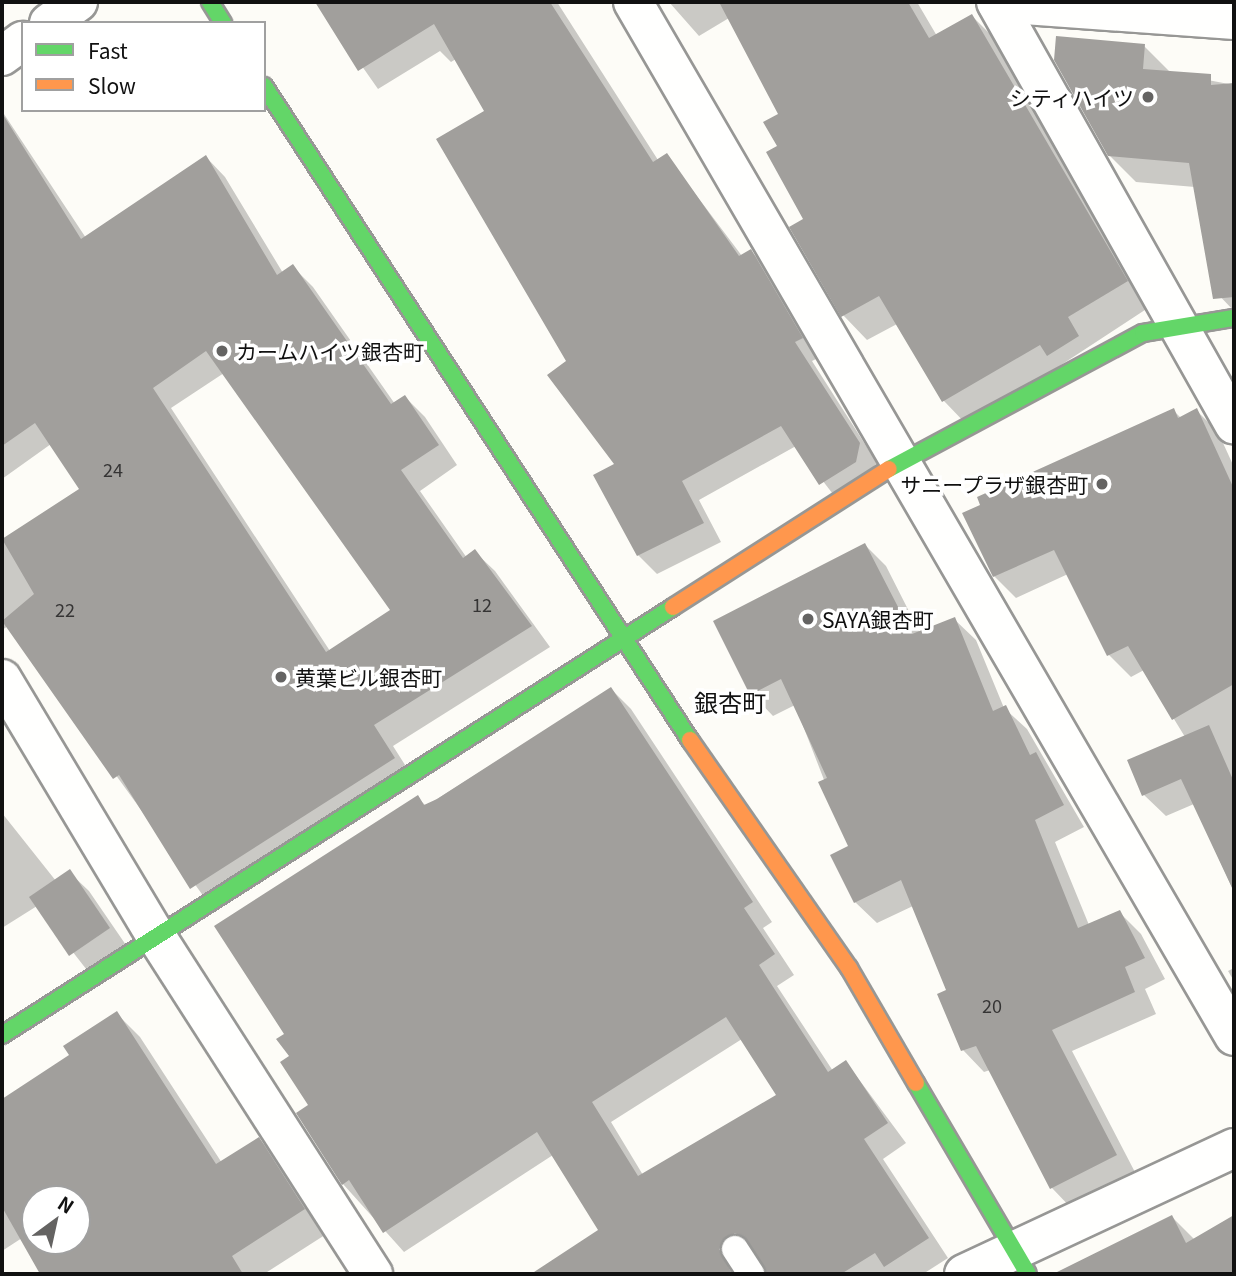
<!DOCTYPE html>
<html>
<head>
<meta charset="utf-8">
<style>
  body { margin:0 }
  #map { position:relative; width:1236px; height:1276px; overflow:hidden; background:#fdfcf7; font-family:Georgia,"Noto Sans JP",serif }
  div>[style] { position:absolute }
  .shadow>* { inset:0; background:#0003 }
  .building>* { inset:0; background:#a19f9c }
  .roads { filter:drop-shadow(2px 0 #979795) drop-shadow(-2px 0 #979795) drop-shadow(0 2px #979795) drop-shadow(0 -2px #979795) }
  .lane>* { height:26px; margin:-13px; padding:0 13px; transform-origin:13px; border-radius:13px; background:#fffffe }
  .street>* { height:38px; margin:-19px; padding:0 19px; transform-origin:19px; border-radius:19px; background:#fffffe }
  .fast>* { height:16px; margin:-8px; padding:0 8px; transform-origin:8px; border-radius:8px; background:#63d668 }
  .slow>* { height:16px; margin:-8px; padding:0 8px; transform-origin:8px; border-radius:8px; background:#ff974d }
  .dots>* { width:19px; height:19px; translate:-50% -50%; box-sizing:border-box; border:4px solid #fff; border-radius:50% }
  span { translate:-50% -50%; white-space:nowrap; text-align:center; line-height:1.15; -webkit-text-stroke:7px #fff; paint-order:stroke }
  .number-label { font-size:18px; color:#353434 }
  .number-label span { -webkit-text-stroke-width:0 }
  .poi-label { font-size:21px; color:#111 }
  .right { translate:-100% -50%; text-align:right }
  .left { translate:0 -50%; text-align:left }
  .quarter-label { font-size:24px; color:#111 }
  .frame { position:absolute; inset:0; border:4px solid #111; pointer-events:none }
  .legend { position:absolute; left:21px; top:21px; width:245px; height:91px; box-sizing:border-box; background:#fff; border:2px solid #a0a0a0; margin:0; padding:9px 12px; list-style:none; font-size:21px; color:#111 }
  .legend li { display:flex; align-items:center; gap:14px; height:35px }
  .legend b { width:35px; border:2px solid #a0a0a0 }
  .north { position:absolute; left:21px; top:1185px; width:70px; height:70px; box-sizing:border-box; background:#fff; border:2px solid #a0a0a0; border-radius:50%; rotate:33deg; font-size:19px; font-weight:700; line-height:28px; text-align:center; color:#111 }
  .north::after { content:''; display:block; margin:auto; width:24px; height:32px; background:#646362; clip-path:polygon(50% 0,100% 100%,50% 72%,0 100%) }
</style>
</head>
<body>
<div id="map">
  <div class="shadow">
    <div style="clip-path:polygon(317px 2px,557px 2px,658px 160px,666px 155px,742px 256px,751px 251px,769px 270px,820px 357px,812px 361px,877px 463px,839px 502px,796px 446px,699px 500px,721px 542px,657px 574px,638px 555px,616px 464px,568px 361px,486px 111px,456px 59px,451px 62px,440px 51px,378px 89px)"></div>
    <div style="clip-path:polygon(669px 2px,917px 2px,937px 36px,972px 16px,996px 40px,1151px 306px,968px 426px,944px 401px,897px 324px,867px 340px,843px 315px,779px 147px,780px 115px,729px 18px,699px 36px)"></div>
    <div style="clip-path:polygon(1144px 46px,1171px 73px,1234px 85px,1234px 311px,1213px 289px,1195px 187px,1136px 182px,1109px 155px)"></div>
    <div style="clip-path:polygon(evenodd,2px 111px,86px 238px,206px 157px,225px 177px,283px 273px,293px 267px,313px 287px,395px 404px,405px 397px,425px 417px,457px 465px,420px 491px,467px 558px,475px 552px,495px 571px,550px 647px,393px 746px,414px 779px,212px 908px,8px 626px,2px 630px,2px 544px,81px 489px,51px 444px,2px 479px,2px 111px,224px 373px,392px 610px,330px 651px,171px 408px,224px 373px)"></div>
    <div style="clip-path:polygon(1173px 410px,1181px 418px,1196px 410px,1218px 432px,1234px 467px,1234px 892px,1194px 804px,1166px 816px,1144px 795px,1185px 737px,1144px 670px,1131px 677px,1109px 655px,1068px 574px,1016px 598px,994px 576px)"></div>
    <div style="clip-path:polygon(865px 545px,886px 566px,920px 633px,954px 619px,976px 640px,1004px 708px,1027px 729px,1084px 827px,1055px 842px,1089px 925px,1119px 912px,1141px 934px,1165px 979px,1145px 989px,1156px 1014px,1072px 1051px,1137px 1176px,1073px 1210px,1052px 1188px,990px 1070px,984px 1072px,963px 1050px,940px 994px,948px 991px,913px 906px,877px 923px,855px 902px,850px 847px,795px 705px,773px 716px,752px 694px,715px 622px)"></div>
    <div style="clip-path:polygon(evenodd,611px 689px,631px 709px,772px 922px,763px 928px,794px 975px,777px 986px,833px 1071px,846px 1062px,906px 1143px,883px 1159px,948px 1258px,923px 1274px,764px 1274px,759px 1255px,747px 1255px,742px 1274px,535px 1274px,600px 1231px,553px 1155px,404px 1252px,343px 1184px,287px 1034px,418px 798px,426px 806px,611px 689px,742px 1039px,779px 1096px,643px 1175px,611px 1122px,742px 1039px)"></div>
    <div style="clip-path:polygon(2px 813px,56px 881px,69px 872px,89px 891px,128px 948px,90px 974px,37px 906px,2px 928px)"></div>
    <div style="clip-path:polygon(1234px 968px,1234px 981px,1228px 971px)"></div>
    <div style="clip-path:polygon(evenodd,116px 1013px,140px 1037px,222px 1163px,259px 1139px,283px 1163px,328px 1233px,264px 1274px,42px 1274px,22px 1238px,2px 1251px,2px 1101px,71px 1056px,116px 1013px,35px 1199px,77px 1199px,77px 1241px,35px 1241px,35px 1199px)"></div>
    <div style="clip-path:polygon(1172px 1217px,1195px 1240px,1234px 1217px,1234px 1274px,1122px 1274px,1109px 1248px)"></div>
  </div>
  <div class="building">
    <div style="clip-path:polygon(315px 2px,550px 2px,653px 162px,667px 153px,739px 256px,751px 249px,803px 338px,795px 342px,860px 443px,856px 462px,819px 485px,781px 426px,682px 481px,704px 523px,637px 556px,593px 475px,614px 464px,547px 375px,566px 361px,436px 139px,484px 111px,434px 24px,358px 71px)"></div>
    <div style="clip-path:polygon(719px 2px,908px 2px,929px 38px,972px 14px,1128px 281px,1068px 317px,1079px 336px,1047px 356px,1040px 345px,942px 402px,879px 296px,841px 317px,789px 227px,803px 219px,766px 152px,777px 146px,763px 122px,778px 114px)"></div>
    <div style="clip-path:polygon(1056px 36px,1145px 44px,1143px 69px,1211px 74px,1211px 85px,1234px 83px,1234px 297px,1213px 299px,1189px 163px,1108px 156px,1054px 60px)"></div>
    <div style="clip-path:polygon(evenodd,2px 113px,81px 239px,206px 155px,277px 275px,293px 264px,391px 404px,405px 395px,439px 445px,401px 470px,463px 558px,475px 549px,532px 626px,374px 725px,395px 758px,190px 889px,119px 775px,113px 779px,2px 621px,34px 594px,2px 539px,79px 489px,35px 423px,2px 446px,2px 113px,206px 351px,390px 610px,326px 652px,153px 388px,206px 351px)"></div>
    <div style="clip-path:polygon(1174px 408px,1178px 418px,1197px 408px,1234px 489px,1234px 684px,1172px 720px,1128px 646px,1107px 656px,1054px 550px,993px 577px,962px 513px,980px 505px,977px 497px)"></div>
    <div style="clip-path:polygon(865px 543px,912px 634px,955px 617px,993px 711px,1006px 705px,1030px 755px,1036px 752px,1064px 805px,1035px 820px,1078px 928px,1120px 910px,1145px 958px,1125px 967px,1135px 992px,1052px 1030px,1117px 1155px,1050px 1189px,976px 1046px,961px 1051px,937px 994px,946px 990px,901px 880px,854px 903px,830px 855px,848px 846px,818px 782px,827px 778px,781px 679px,750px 695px,713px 621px)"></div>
    <div style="clip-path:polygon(evenodd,611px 687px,753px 902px,744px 908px,775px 954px,759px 965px,828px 1072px,846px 1060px,888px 1123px,864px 1139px,929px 1238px,884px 1267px,875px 1253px,841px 1274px,767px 1274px,748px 1241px,735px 1233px,719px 1249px,732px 1274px,531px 1274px,598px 1230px,537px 1132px,383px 1233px,349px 1180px,342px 1185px,296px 1113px,308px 1105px,280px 1062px,289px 1056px,276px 1039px,284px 1034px,214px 926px,418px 795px,424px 805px,437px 799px,611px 687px,726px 1017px,776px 1095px,638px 1176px,592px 1102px,726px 1017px)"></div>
    <div style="clip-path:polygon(1209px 725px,1234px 782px,1234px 892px,1181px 779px,1142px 796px,1127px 760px)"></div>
    <div style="clip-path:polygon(70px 869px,110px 928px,69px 956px,29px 897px)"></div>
    <div style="clip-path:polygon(evenodd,117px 1011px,216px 1164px,259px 1137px,305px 1209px,232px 1256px,243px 1274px,40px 1274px,2px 1207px,2px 1099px,69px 1055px,63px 1046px,117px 1011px,35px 1199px,77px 1199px,77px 1241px,35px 1241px,35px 1199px)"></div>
    <div style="clip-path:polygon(1172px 1215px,1186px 1243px,1234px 1215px,1234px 1274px,1053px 1274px)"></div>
  </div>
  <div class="roads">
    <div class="lane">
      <div style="left:735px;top:1249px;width:30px;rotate:57deg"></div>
    </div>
    <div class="street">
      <div style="left:633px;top:2px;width:1196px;rotate:59.83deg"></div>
      <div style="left:996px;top:2px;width:485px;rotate:60.6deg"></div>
      <div style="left:997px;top:3px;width:238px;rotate:4.1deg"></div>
      <div style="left:49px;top:23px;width:36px;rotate:-36deg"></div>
      <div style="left:2px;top:56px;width:26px;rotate:-36deg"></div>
      <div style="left:2px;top:679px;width:300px;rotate:59.1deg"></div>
      <div style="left:156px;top:936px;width:402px;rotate:57.3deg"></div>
      <div style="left:964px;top:1274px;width:298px;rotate:-25deg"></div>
    </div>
    <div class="fast">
      <div style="left:210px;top:2px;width:25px;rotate:58deg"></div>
      <div style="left:264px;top:86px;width:781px;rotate:56.92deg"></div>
      <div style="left:889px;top:469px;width:288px;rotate:-28.2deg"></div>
      <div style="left:1143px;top:333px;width:92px;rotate:-9.4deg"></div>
      <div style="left:2px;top:1035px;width:796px;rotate:-32.53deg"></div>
      <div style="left:916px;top:1083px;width:221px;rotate:59.6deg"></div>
    </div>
    <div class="slow">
      <div style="left:673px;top:607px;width:256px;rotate:-32.6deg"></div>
      <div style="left:690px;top:740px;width:278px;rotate:55.1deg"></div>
      <div style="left:849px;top:968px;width:133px;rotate:59.8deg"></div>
    </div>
  </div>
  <div class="dots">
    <div style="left:1148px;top:97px;background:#646362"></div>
    <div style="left:222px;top:351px;background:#646362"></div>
    <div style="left:1102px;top:484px;background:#646362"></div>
    <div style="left:808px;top:619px;background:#646362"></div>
    <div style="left:281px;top:677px;background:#646362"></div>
  </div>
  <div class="number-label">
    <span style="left:113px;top:469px">24</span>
    <span style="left:482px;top:604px">12</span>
    <span style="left:65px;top:609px">22</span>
    <span style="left:992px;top:1005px">20</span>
  </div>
  <div class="poi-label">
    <span class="right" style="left:1134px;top:97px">シティハイツ</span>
    <span class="left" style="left:236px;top:351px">カームハイツ銀杏町</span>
    <span class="right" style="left:1088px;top:484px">サニープラザ銀杏町</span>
    <span class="left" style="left:822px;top:619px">SAYA銀杏町</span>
    <span class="left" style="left:295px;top:677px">黄葉ビル銀杏町</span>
  </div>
  <div class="quarter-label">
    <span style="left:730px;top:702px">銀杏町</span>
  </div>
  <div class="frame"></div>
  <ul class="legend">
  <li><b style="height:9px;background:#63d668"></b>Fast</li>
  <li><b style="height:9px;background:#ff974d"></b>Slow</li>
  </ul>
  <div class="north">N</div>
</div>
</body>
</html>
